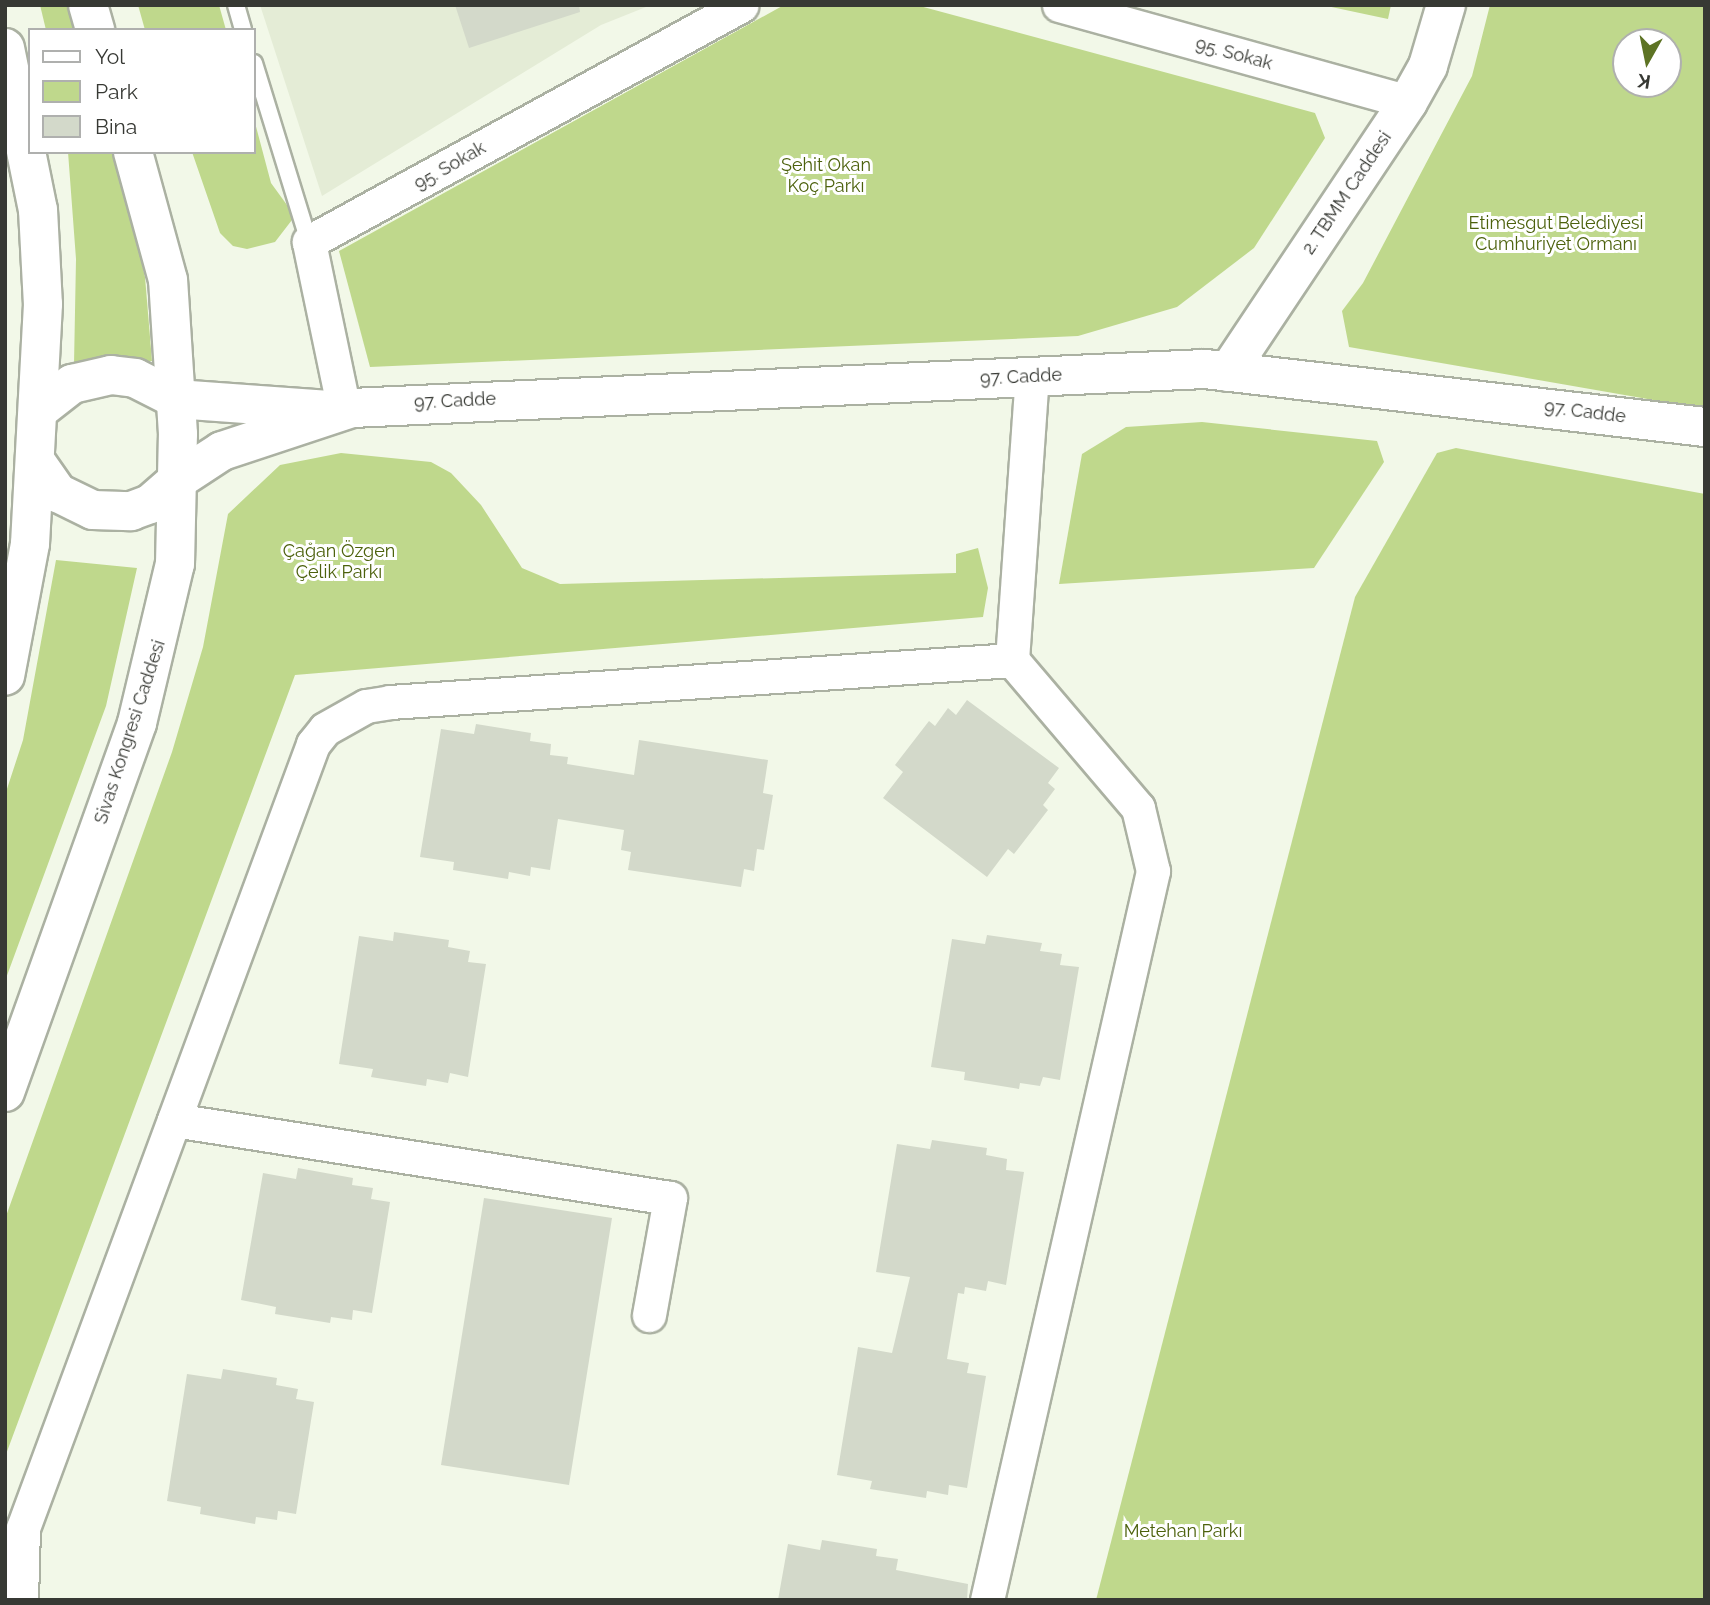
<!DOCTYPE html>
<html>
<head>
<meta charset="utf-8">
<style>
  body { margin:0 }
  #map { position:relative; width:1710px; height:1605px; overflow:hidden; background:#f2f8e8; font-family:Raleway,sans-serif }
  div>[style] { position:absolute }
  .built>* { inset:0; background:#e4ecd6 }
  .green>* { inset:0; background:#bfd88c }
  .building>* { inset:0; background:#d3d9ca }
  .roads { filter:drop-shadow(2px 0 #abb1a2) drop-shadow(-2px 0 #abb1a2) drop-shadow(0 2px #abb1a2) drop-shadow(0 -2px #abb1a2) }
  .service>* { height:16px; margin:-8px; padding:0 8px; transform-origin:8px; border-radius:8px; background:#fff }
  .minor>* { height:33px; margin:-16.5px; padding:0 16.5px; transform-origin:16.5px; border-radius:16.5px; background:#fff }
  .tertiary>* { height:38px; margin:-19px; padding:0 19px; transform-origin:19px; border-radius:19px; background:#fff }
  .secondary>* { height:38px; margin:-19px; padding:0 19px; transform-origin:19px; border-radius:19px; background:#fff }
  span { translate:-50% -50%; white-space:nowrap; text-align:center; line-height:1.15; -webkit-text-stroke:6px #fff; paint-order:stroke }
  .street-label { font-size:18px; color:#373934 }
  .park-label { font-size:18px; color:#4c610c }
  .frame { position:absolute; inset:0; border:7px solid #373934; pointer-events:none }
  .legend { position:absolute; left:28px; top:28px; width:228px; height:126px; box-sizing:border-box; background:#fff; border:2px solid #afb0ae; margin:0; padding:9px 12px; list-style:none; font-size:21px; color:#373934 }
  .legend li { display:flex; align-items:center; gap:14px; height:35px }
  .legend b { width:35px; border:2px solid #afb0ae }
  .north { position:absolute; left:1612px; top:28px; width:70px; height:70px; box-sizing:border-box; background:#fff; border:2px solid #afb0ae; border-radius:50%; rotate:189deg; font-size:19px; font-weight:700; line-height:28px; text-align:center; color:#373934 }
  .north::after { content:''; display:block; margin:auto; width:24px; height:32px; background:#5d7324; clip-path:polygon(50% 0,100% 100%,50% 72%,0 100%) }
</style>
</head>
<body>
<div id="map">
  <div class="built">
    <div style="clip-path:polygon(260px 5px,651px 5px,601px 25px,322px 196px)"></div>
  </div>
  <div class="green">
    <div style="clip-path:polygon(40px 5px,68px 5px,77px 30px,46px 30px)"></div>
    <div style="clip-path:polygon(138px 5px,219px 5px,226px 30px,145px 30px)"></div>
    <div style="clip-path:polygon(784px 5px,916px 5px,1315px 113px,1325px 138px,1254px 248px,1177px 307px,1078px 336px,370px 367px,339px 251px)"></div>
    <div style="clip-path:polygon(1322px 5px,1391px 5px,1388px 19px)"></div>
    <div style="clip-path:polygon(evenodd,1490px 5px,1705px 5px,1705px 409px,1349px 347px,1342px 311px,1363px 283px,1472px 76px,1490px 5px,1626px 42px,1668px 42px,1668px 84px,1626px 84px,1626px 42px)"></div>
    <div style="clip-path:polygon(254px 119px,271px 183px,295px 216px,275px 242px,247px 249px,233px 246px,220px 233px,192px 152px,254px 152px)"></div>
    <div style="clip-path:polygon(68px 152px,116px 152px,145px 277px,152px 361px,74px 364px,76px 259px)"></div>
    <div style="clip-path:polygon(1202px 422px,1377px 441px,1384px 462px,1314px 568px,1059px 584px,1082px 454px,1126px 427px)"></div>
    <div style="clip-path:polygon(1456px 448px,1705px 494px,1705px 1600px,1096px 1600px,1355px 597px,1437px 453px)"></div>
    <div style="clip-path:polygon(341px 453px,431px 462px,451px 473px,481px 505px,522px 568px,560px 584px,956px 573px,956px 554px,978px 548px,988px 588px,983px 617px,295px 675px,5px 1457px,5px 1219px,172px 752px,203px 647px,228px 514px,280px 465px)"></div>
    <div style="clip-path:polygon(56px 560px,137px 568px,106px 706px,5px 981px,5px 795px,23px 740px)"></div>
  </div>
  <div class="building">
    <div style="clip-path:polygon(455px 5px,579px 5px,580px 12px,469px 48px)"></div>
    <div style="clip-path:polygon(967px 700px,1059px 768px,1048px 783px,1055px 789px,1043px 805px,1048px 810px,1014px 854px,1008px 849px,987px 877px,883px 798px,903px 772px,895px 765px,929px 721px,935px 726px,948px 708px,956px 715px)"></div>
    <div style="clip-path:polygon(476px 724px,531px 733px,530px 741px,551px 744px,550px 755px,568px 757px,567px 764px,634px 775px,639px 740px,768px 760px,763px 793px,773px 795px,764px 850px,757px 849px,754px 871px,744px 869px,741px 887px,628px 870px,631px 852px,621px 850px,624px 830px,558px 819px,550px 870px,531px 867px,530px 876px,509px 872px,508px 879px,453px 870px,454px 862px,420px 857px,441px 729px,474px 734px)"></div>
    <div style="clip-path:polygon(394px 932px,449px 940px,448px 947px,470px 951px,468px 962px,486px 964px,468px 1077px,450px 1073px,448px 1083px,427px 1079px,426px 1086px,371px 1077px,373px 1069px,339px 1064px,359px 936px,393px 941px)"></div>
    <div style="clip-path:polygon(987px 935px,1042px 943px,1040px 951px,1062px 954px,1060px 965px,1079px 967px,1060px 1080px,1043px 1077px,1040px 1086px,1020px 1083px,1019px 1089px,964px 1080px,965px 1072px,931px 1067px,952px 939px,985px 944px)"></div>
    <div style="clip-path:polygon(932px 1140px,987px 1148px,986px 1155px,1007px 1159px,1006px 1170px,1024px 1172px,1006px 1285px,988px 1281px,986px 1291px,965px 1287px,964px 1294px,958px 1293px,947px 1359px,969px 1363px,967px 1373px,986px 1376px,967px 1488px,949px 1485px,948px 1495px,927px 1491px,926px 1498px,870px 1489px,872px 1481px,837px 1475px,858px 1347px,892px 1353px,910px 1277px,876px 1272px,897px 1144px,930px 1149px)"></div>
    <div style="clip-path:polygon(298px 1168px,353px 1178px,352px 1185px,373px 1188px,371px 1199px,390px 1202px,372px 1313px,353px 1310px,352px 1320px,331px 1317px,330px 1323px,275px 1314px,276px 1307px,241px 1300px,263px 1173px,296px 1179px)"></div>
    <div style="clip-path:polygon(484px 1198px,612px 1218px,569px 1485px,441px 1465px)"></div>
    <div style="clip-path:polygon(223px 1369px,277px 1378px,276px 1385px,298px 1389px,296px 1399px,314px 1402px,296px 1514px,278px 1511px,277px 1520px,256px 1517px,255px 1524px,200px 1514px,201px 1507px,167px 1501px,187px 1374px,221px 1379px)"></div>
    <div style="clip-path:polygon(822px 1540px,877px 1549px,876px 1556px,898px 1559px,896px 1570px,968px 1584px,967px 1600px,778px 1600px,788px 1544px,820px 1550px)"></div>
  </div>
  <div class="roads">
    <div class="service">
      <div style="left:236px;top:5px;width:26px;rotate:74deg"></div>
      <div style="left:254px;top:63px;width:187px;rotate:72.9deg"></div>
    </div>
    <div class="minor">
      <div style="left:1059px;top:5px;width:362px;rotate:15.5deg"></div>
      <div style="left:344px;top:410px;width:172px;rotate:-101.8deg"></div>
      <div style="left:309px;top:242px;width:493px;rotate:-28.7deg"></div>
      <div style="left:174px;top:1120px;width:502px;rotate:8.94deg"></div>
      <div style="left:670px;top:1198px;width:119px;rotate:100.2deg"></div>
      <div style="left:21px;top:1600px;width:72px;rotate:-88.4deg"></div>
      <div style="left:23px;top:1528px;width:836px;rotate:-69.7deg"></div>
      <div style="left:313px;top:744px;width:19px;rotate:-51deg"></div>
      <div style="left:325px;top:729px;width:47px;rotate:-29.3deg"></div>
      <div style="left:366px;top:706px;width:24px;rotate:-9deg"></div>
      <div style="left:390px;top:702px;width:623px;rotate:-3.86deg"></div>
      <div style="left:987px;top:1600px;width:748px;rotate:-77.17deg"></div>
      <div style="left:1153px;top:871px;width:65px;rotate:-103.4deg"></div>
      <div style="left:1138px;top:808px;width:194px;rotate:-130.4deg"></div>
      <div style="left:1012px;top:660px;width:285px;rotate:-86deg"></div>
    </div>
    <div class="tertiary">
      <div style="left:1228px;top:372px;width:324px;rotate:-56.3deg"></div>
      <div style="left:1408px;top:102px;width:41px;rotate:-60.9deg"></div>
      <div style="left:1428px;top:66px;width:64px;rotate:-73.6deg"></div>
      <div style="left:176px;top:399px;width:153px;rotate:4.1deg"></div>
      <div style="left:179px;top:479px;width:51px;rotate:-33.1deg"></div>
      <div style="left:222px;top:451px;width:137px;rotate:-18.3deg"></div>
      <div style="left:352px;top:408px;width:854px;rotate:-2.62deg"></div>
      <div style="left:1205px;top:369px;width:503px;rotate:6.62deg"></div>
    </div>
    <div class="secondary">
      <div style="left:88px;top:5px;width:26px;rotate:74deg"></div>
      <div style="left:5px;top:48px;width:165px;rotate:78.5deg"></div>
      <div style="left:38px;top:210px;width:94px;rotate:87deg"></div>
      <div style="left:43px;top:304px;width:240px;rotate:93.1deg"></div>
      <div style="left:30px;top:544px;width:134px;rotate:100.7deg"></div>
      <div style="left:40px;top:409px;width:41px;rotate:-38deg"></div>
      <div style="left:72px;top:384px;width:40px;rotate:-13deg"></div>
      <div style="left:111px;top:375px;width:24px;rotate:7deg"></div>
      <div style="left:135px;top:378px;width:46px;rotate:27.1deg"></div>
      <div style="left:36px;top:462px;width:38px;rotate:55deg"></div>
      <div style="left:58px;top:493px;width:39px;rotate:26deg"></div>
      <div style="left:93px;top:510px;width:38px;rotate:2deg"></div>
      <div style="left:131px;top:511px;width:20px;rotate:-20deg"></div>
      <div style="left:150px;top:504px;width:38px;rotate:-41deg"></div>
      <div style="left:5px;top:1092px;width:392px;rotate:-70.3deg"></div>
      <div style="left:137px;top:723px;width:163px;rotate:-76.6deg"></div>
      <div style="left:175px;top:564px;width:130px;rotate:-88.7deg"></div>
      <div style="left:178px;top:434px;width:154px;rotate:-93.7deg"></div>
      <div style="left:168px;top:280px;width:133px;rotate:-105.3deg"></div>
    </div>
  </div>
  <div class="street-label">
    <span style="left:1234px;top:54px;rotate:15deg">95. Sokak</span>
    <span style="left:450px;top:166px;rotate:-30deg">95. Sokak</span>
    <span style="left:1347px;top:193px;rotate:-56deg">2. TBMM Caddesi</span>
    <span style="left:1021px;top:377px;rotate:-3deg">97. Cadde</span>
    <span style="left:455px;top:401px;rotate:-3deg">97. Cadde</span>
    <span style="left:1585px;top:412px;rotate:7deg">97. Cadde</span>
    <span style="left:130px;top:732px;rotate:-72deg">Sivas Kongresi Caddesi</span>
  </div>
  <div class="park-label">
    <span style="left:826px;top:176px">Şehit Okan<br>Koç Parkı</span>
    <span style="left:1556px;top:234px">Etimesgut Belediyesi<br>Cumhuriyet Ormanı</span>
    <span style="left:339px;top:562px">Çağan Özgen<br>Çelik Parkı</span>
    <span style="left:1183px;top:1531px">Metehan Parkı</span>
  </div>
  <div class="frame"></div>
  <ul class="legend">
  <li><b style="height:9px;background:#fff"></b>Yol</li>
  <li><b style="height:19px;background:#bfd88c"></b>Park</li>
  <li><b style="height:19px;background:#d3d9ca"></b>Bina</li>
  </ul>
  <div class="north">K</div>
</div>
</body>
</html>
